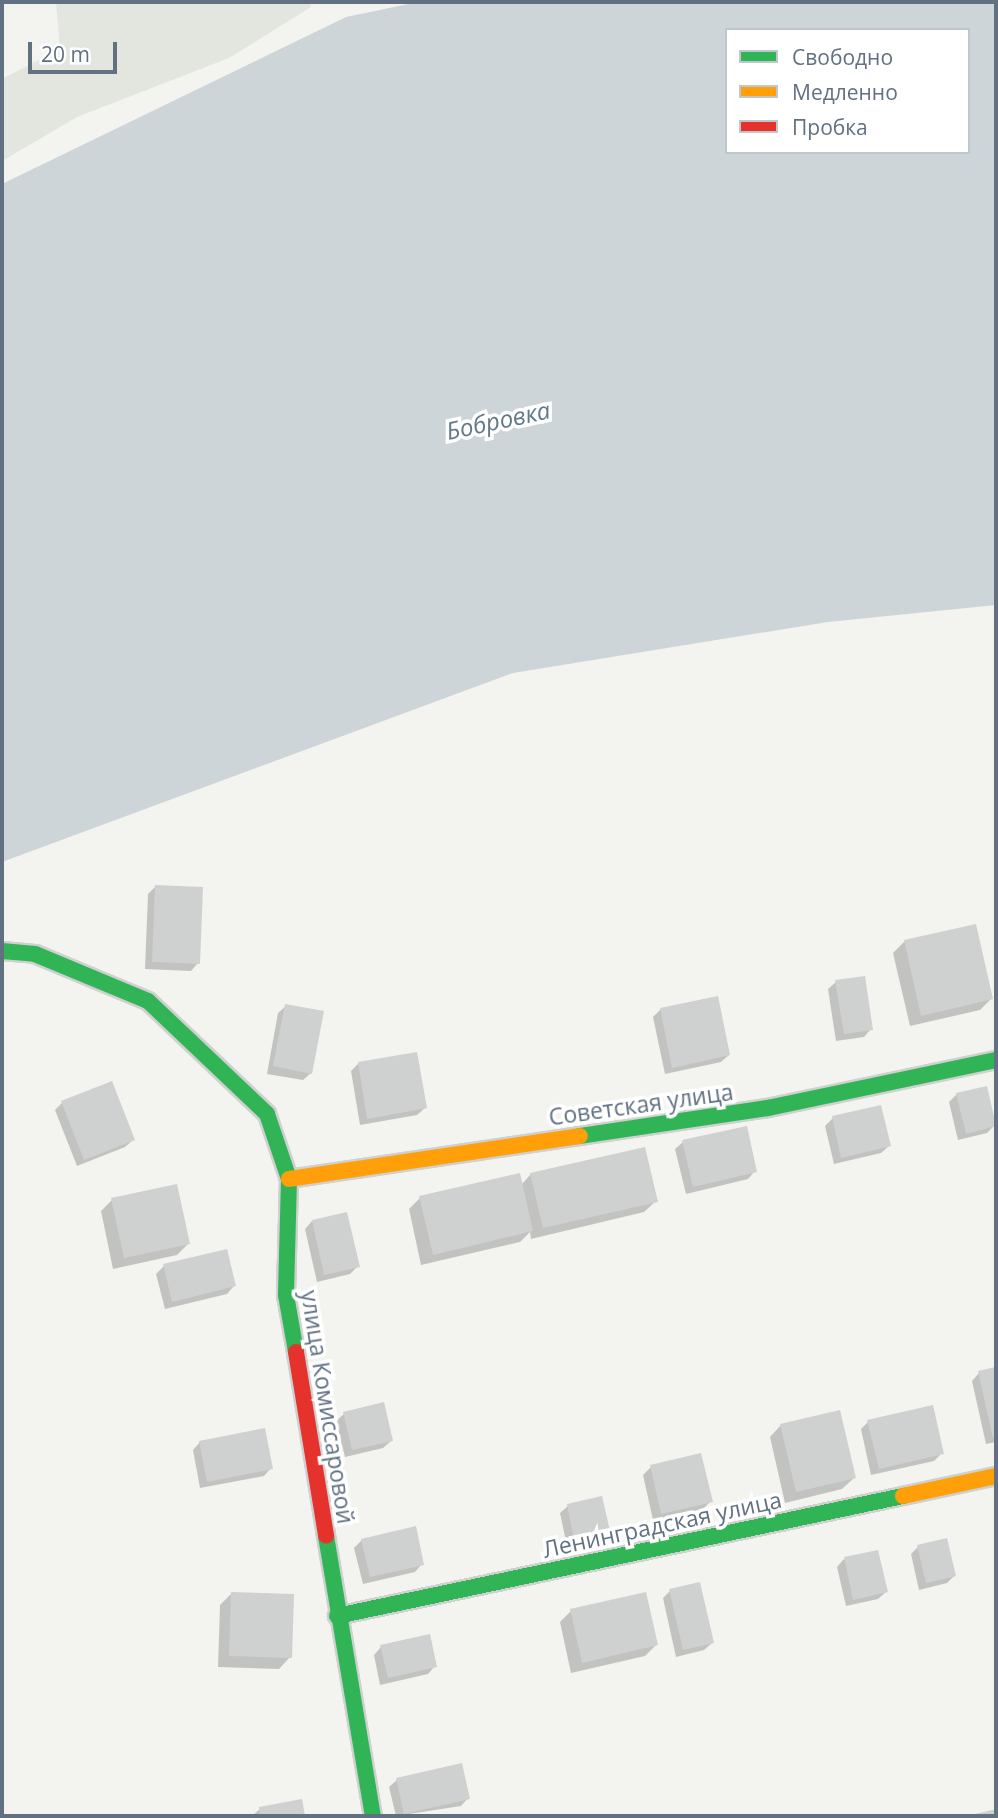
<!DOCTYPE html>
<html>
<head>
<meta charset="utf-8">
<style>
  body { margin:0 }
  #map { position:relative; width:998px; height:1818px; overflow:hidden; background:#f3f3f0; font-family:"Open Sans",sans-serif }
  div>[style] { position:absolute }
  .green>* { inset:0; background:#e2e6de }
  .water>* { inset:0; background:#ced5d8 }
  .shadow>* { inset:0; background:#0003 }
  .building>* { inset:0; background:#cfd0d0 }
  .roads { filter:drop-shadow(2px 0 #cfd1d0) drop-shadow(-2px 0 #cfd1d0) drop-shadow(0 2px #cfd1d0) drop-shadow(0 -2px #cfd1d0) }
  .fast>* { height:16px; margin:-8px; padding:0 8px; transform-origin:8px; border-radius:8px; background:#30b455 }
  .slow>* { height:16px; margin:-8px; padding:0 8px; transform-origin:8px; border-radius:8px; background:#ff9f0a }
  .jam>* { height:16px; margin:-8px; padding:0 8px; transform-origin:8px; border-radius:8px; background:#e5322d }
  span { translate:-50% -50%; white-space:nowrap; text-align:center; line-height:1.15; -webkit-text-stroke:7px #fff; paint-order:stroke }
  .street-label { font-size:23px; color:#617182 }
  .water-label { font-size:24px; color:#627a87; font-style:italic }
  .frame { position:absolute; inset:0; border:4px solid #617182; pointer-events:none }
  .legend { position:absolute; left:725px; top:28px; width:245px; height:126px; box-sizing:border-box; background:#fff; border:2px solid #c0c6cd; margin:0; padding:9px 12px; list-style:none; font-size:21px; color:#617182 }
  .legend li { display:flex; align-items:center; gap:14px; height:35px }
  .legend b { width:35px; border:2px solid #c0c6cd }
  .scale { position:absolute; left:28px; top:42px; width:89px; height:32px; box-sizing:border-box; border:4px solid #617182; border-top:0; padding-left:9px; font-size:21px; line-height:24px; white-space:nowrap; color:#617182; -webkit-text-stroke:5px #fff; paint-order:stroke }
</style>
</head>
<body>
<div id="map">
  <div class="green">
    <div style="clip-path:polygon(56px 2px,310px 2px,311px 7px,229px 58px,77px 117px,2px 161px,2px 79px,60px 49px)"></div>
  </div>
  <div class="water">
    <div style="clip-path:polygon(evenodd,418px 2px,996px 2px,996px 605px,828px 622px,513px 673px,2px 862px,2px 184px,346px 17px,418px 2px,727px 30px,968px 30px,968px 152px,727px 152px,727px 30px)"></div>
  </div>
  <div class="shadow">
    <div style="clip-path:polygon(156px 886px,198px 963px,191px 971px,145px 969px,148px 894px)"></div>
    <div style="clip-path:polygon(905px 941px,991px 999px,980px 1010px,910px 1026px,893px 953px)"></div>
    <div style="clip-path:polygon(836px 982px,871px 1029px,864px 1037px,836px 1041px,828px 989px)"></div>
    <div style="clip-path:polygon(286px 1006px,311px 1073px,303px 1080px,267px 1074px,278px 1013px)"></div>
    <div style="clip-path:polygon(661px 1009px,729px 1055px,721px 1062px,665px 1074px,653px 1017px)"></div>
    <div style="clip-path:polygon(358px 1064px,425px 1108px,417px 1115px,360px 1125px,351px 1071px)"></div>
    <div style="clip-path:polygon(957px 1094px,994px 1126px,987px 1133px,958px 1140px,949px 1102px)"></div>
    <div style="clip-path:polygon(62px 1103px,133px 1140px,125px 1147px,77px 1166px,55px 1110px)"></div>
    <div style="clip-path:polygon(833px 1118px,889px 1146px,881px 1153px,834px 1164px,825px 1126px)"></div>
    <div style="clip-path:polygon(683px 1142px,755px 1171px,748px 1179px,686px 1194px,675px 1149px)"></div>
    <div style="clip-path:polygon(531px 1174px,656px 1201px,644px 1212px,531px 1239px,530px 1232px,520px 1242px,421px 1265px,409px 1209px,420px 1198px,521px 1185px)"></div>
    <div style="clip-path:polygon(112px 1200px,188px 1244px,177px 1255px,113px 1269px,101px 1211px)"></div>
    <div style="clip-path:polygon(312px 1221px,358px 1266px,350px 1274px,317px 1282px,305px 1229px)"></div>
    <div style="clip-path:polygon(164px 1266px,234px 1286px,227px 1294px,165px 1309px,156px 1274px)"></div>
    <div style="clip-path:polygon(996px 1369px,996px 1442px,986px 1444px,972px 1381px,979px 1373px)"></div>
    <div style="clip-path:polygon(344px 1414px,391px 1441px,383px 1448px,345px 1457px,336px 1421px)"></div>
    <div style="clip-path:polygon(868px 1422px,942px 1453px,934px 1461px,871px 1475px,861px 1429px)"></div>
    <div style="clip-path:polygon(781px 1425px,854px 1478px,842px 1489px,785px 1503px,770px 1437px)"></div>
    <div style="clip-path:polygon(200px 1442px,271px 1468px,264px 1476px,200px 1488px,193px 1450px)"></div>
    <div style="clip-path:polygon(651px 1467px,711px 1501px,703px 1509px,653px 1520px,643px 1475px)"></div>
    <div style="clip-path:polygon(568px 1506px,608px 1531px,601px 1538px,567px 1546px,560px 1513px)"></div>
    <div style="clip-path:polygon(362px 1540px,422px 1564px,415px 1572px,363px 1584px,354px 1548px)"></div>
    <div style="clip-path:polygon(918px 1547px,954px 1576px,947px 1583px,919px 1590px,911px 1554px)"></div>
    <div style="clip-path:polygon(844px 1559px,886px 1592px,878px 1599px,846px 1606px,837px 1567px)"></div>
    <div style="clip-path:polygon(670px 1591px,712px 1643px,704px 1650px,676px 1657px,663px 1598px)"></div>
    <div style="clip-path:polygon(232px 1593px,290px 1657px,279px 1669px,218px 1667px,220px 1605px)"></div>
    <div style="clip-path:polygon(571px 1611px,656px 1645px,645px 1656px,571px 1673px,560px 1622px)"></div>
    <div style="clip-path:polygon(381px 1647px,435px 1666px,428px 1674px,380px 1685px,374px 1655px)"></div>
    <div style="clip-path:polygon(397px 1780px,468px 1798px,461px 1806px,396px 1816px,389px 1787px)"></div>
    <div style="clip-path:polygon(301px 1801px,303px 1816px,252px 1816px,260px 1809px)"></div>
  </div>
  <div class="building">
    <div style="clip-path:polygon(155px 885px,203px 887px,200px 964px,152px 962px)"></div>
    <div style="clip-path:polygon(976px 924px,993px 999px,921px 1016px,904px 940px)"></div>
    <div style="clip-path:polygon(865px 976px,873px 1030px,844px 1034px,835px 980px)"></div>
    <div style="clip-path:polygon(718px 996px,730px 1055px,672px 1068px,660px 1008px)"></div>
    <div style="clip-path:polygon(285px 1004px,324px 1011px,312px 1074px,273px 1066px)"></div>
    <div style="clip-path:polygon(417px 1052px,427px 1108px,367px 1119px,358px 1062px)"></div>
    <div style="clip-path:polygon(112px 1081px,135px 1140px,84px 1160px,61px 1101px)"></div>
    <div style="clip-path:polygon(987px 1086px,996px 1126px,966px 1134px,956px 1093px)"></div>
    <div style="clip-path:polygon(881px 1105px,891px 1146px,841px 1158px,832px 1116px)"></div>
    <div style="clip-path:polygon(747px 1126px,757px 1172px,693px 1187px,682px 1140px)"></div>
    <div style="clip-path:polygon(645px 1147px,658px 1202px,543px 1228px,530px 1173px)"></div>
    <div style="clip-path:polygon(520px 1173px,533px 1231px,433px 1255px,419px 1196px)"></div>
    <div style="clip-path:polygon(177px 1184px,190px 1244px,124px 1258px,111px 1198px)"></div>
    <div style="clip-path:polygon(347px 1212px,360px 1267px,324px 1275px,312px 1220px)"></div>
    <div style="clip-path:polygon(227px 1249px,236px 1286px,172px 1302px,163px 1264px)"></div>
    <div style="clip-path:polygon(996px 1367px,996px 1437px,993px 1438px,978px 1371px)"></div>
    <div style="clip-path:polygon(384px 1402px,393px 1441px,352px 1450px,343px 1412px)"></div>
    <div style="clip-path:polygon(933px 1405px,944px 1454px,879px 1469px,867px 1420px)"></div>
    <div style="clip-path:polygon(840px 1410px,856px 1478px,796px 1492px,780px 1424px)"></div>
    <div style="clip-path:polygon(265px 1428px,273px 1469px,207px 1482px,199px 1441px)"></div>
    <div style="clip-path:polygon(701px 1453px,713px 1502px,661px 1514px,650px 1465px)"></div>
    <div style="clip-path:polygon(602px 1496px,610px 1531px,574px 1540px,567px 1504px)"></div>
    <div style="clip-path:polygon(416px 1526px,424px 1565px,370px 1577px,361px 1539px)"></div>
    <div style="clip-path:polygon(947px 1538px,956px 1576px,926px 1583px,917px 1545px)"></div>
    <div style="clip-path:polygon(878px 1550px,888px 1592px,853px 1600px,844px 1557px)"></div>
    <div style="clip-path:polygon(700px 1582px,714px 1643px,683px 1650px,669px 1589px)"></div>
    <div style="clip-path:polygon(231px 1592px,294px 1594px,292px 1658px,229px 1656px)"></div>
    <div style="clip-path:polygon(646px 1592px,658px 1645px,582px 1663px,570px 1609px)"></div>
    <div style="clip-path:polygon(430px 1634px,437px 1667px,388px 1678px,380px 1645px)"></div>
    <div style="clip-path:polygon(462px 1763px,470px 1799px,404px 1814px,396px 1778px)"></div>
    <div style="clip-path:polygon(302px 1799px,305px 1816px,260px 1816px,259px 1807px)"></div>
    <div style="clip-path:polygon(996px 1809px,996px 1816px,971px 1816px,971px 1815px)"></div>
  </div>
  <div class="roads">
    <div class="fast">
      <div style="left:2px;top:951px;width:33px;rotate:5deg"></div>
      <div style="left:35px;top:954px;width:122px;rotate:22.6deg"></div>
      <div style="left:148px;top:1001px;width:164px;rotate:43.5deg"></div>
      <div style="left:267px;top:1114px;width:69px;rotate:71.3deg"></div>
      <div style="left:289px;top:1179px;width:116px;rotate:91.5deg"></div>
      <div style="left:286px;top:1295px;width:58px;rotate:80deg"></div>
      <div style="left:580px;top:1136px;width:190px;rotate:-8.5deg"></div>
      <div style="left:768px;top:1108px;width:233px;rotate:-11.9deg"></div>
      <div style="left:326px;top:1536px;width:284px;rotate:80.5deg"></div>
      <div style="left:337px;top:1616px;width:579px;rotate:-11.97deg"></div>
    </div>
    <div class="slow">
      <div style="left:289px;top:1179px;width:294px;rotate:-8.4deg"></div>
      <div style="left:903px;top:1496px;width:95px;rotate:-12.1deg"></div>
    </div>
    <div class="jam">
      <div style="left:296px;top:1352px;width:186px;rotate:80.7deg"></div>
    </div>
  </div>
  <div class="street-label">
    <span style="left:641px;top:1104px;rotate:-8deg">Советская улица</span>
    <span style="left:328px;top:1407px;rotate:81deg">улица Комиссаровой</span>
    <span style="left:662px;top:1524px;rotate:-12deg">Ленинградская улица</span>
  </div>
  <div class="water-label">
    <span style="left:498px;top:420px;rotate:-12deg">Бобровка</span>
  </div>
  <div class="frame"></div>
  <ul class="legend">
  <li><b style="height:9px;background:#30b455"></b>Свободно</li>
  <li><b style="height:9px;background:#ff9f0a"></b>Медленно</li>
  <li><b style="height:9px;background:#e5322d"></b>Пробка</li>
  </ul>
  <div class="scale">20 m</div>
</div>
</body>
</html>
